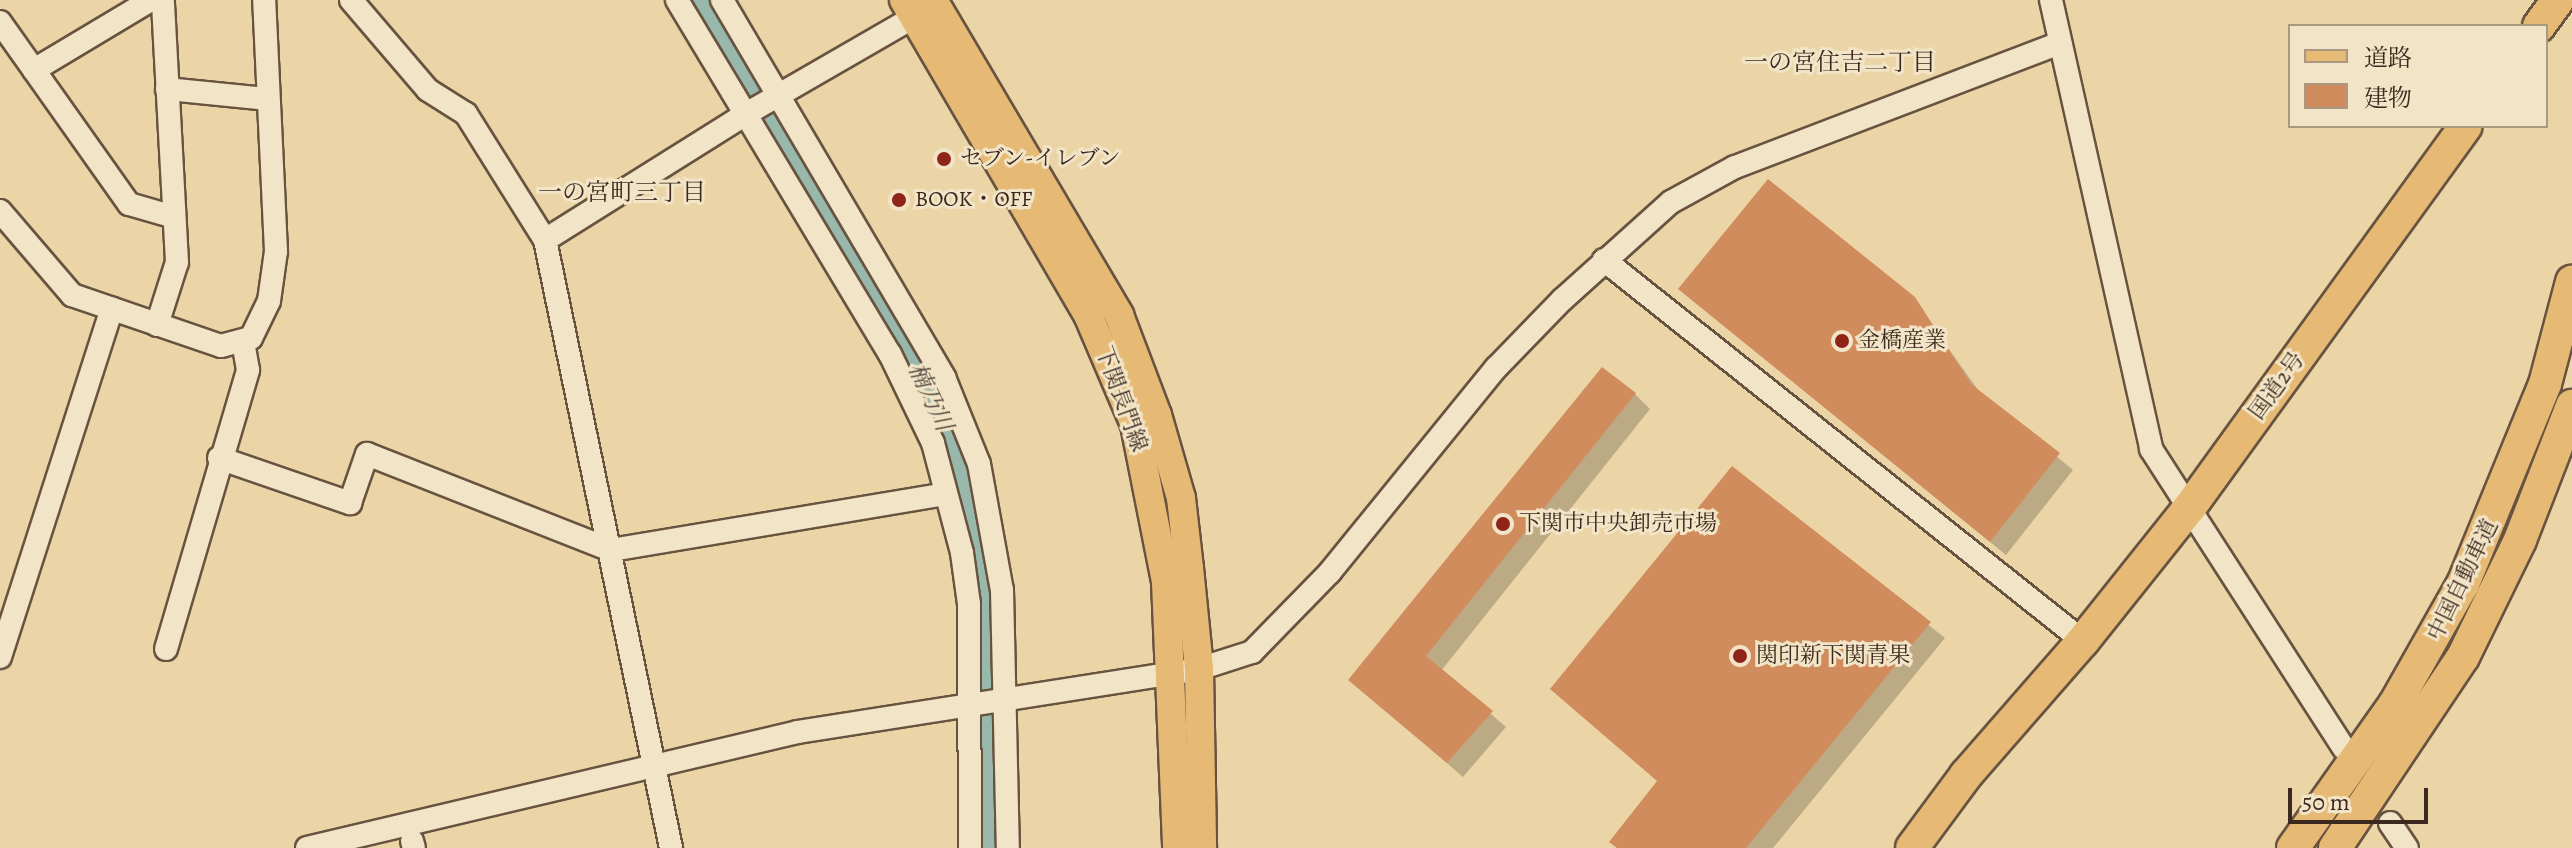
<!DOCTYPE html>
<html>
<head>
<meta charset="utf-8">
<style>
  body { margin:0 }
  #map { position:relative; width:2572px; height:848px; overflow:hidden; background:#ebd5a7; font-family:Alegreya,"Noto Serif JP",serif }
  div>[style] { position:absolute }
  .shadow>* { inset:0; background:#0003 }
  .river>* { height:34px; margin:-17px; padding:0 17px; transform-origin:17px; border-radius:17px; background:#98b8ab }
  .building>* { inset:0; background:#d18c5d }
  .roads { filter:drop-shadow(2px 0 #685341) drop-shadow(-2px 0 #685341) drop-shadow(0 2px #685341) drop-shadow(0 -2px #685341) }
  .minor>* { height:22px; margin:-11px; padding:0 11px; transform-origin:11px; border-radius:11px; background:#f2e4c6 }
  .major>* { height:28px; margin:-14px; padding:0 14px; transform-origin:14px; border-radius:14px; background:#e6ba74 }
  .highway>* { height:32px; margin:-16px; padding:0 16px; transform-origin:16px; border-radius:16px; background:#e6ba74 }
  .dots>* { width:22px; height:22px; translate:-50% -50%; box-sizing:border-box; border:4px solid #f2e4c6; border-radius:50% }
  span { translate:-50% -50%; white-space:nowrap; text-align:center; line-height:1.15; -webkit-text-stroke:6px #f2e4c6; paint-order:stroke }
  .poi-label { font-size:22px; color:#3c281f }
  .left { translate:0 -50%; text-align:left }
  .street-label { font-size:22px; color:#3c281f }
  .neighbourhood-label { font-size:24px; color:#3c281f }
  .water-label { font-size:24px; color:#534c42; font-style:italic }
  .legend { position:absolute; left:2288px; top:24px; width:260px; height:104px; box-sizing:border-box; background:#f2e4c6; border:2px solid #a99983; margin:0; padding:10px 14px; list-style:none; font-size:24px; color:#3c281f }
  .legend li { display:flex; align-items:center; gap:16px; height:40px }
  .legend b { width:40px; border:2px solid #a99983 }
  .scale { position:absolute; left:2288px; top:788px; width:140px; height:36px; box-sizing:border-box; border:4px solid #3c281f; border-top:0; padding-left:10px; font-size:24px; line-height:28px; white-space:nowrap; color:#3c281f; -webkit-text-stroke:6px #f2e4c6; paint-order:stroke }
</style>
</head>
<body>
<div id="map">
  <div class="shadow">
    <div style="clip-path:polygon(1681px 289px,1913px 299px,1981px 394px,2073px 470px,2006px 555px)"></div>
    <div style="clip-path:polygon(1635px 394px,1650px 409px,1441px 671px,1506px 727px,1463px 777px,1350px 680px)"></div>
    <div style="clip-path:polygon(1732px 469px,1945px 638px,1773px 848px,1618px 848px,1659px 782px,1553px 689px)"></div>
  </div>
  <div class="river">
    <div style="left:698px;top:0;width:446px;rotate:59.1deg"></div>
    <div style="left:927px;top:383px;width:61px;rotate:68deg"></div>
    <div style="left:950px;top:440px;width:109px;rotate:74.6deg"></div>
    <div style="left:979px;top:545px;width:46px;rotate:83.8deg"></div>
    <div style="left:984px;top:591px;width:257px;rotate:88.7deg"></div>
  </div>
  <div class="building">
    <div style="clip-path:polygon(1768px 179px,1915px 297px,1971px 384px,2060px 453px,1990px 542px,1678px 289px)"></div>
    <div style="clip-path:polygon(1602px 367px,1636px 393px,1426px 656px,1493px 711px,1447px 763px,1348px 680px)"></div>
    <div style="clip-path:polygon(1732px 466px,1931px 622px,1746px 848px,1617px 848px,1609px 842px,1657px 781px,1550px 689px)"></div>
  </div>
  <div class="roads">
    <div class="minor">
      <div style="left:351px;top:0;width:118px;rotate:49.5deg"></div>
      <div style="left:428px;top:90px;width:45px;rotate:32.3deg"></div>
      <div style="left:466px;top:114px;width:149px;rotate:57.9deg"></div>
      <div style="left:545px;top:240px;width:621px;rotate:78.29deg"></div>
      <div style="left:677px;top:0;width:413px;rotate:59deg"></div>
      <div style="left:890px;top:354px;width:99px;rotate:64.2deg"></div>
      <div style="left:933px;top:443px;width:114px;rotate:75.2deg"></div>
      <div style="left:962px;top:553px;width:51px;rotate:82.2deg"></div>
      <div style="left:969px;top:604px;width:244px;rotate:89.8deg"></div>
      <div style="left:722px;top:0;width:438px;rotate:59.5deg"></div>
      <div style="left:944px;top:377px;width:94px;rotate:68.1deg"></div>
      <div style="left:979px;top:464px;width:128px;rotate:79.7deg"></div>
      <div style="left:1002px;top:590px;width:258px;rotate:88.7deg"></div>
      <div style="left:2051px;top:0;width:460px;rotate:77.4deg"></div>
      <div style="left:2151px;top:449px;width:356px;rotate:57.2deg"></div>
      <div style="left:0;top:22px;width:223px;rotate:54.7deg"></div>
      <div style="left:129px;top:204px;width:47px;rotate:16.1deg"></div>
      <div style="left:34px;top:70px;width:136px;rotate:-30.9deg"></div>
      <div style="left:167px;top:89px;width:101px;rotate:5.7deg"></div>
      <div style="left:0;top:211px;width:111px;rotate:49.4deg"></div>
      <div style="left:72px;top:295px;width:157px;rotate:18.9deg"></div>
      <div style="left:221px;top:346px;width:31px;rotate:-15deg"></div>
      <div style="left:251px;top:338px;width:41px;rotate:-64.1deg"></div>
      <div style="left:269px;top:301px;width:50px;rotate:-82deg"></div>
      <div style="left:276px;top:251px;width:251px;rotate:-92.7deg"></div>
      <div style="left:545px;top:240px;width:237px;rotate:-32.1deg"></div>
      <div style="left:746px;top:114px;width:208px;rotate:-30deg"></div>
      <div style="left:1604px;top:260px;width:612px;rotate:38.5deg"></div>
      <div style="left:157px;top:325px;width:66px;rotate:-72.4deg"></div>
      <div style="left:177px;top:262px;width:262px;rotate:-93.1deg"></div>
      <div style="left:219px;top:458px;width:139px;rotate:19deg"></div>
      <div style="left:350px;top:503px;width:52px;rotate:-70.9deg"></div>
      <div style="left:367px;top:454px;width:262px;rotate:21.5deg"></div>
      <div style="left:611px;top:550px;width:339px;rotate:-9.5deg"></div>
      <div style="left:166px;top:649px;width:291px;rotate:-73.6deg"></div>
      <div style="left:248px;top:370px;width:27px;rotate:-100deg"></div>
      <div style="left:0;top:657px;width:366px;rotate:-72.2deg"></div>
      <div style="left:2390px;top:823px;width:30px;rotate:56deg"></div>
      <div style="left:412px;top:841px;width:7px;rotate:74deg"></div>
      <div style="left:307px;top:848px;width:505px;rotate:-13.29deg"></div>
      <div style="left:798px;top:732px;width:406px;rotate:-8.9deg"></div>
      <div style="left:1199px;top:669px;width:56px;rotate:-17.8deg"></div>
      <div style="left:1252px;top:652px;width:112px;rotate:-45.7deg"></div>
      <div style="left:1330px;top:572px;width:263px;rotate:-50.9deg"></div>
      <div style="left:1496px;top:368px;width:95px;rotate:-45.9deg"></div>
      <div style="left:1562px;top:300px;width:147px;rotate:-42deg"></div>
      <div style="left:1671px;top:202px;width:73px;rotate:-28.7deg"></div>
      <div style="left:1735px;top:167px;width:348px;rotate:-20.9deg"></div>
    </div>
    <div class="major">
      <div style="left:904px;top:0;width:367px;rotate:59.7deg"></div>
      <div style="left:1089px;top:317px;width:117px;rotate:66.9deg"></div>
      <div style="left:1135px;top:425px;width:160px;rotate:78.8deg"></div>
      <div style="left:1166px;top:582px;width:266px;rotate:87.6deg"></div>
      <div style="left:933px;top:0;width:366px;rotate:59.4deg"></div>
      <div style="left:1119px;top:315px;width:107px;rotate:69.2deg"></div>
      <div style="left:1157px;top:415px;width:86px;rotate:73.9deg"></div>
      <div style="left:1181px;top:498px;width:70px;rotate:83.5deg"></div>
      <div style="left:1189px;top:568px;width:101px;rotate:84.3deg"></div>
      <div style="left:1199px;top:669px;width:179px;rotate:89deg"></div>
    </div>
    <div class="highway">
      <div style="left:2539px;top:26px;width:32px;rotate:-54deg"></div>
      <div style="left:1912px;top:848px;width:91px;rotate:-53.5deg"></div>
      <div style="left:1966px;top:775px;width:178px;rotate:-48.9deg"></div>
      <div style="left:2083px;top:641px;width:171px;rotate:-51.4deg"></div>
      <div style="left:2190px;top:507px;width:470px;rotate:-54.1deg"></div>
      <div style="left:2293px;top:848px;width:176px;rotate:-54.7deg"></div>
      <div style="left:2395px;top:704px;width:138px;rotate:-60.5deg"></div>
      <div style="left:2463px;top:584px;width:216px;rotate:-67.7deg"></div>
      <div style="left:2545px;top:384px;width:106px;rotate:-75.2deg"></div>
      <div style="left:2335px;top:848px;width:230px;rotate:-56.2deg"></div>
      <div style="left:2463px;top:657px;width:130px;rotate:-64deg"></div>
      <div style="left:2520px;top:540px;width:144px;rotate:-68.8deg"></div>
    </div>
  </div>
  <div class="dots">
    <div style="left:944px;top:159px;background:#8f2418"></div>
    <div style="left:899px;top:200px;background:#8f2418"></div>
    <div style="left:1842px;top:341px;background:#8f2418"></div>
    <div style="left:1503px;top:524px;background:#8f2418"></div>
    <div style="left:1740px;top:656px;background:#8f2418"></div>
  </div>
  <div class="poi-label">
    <span class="left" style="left:960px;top:159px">セブン-イレブン</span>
    <span class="left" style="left:915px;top:200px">BOOK・OFF</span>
    <span class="left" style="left:1858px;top:341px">金橋産業</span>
    <span class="left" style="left:1519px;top:524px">下関市中央卸売市場</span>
    <span class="left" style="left:1756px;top:656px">関印新下関青果</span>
  </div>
  <div class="street-label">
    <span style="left:2277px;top:386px;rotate:-54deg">国道2号</span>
    <span style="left:1121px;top:399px;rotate:70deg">下関長門線</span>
    <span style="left:2463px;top:580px;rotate:-64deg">中国自動車道</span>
  </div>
  <div class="neighbourhood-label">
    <span style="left:1840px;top:63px">一の宮住吉二丁目</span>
    <span style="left:622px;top:193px">一の宮町三丁目</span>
  </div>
  <div class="water-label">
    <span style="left:930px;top:397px;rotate:65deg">楠乃川</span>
  </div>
  <ul class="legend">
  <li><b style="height:10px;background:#e6ba74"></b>道路</li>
  <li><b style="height:22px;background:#d18c5d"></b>建物</li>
  </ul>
  <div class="scale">50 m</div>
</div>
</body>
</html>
